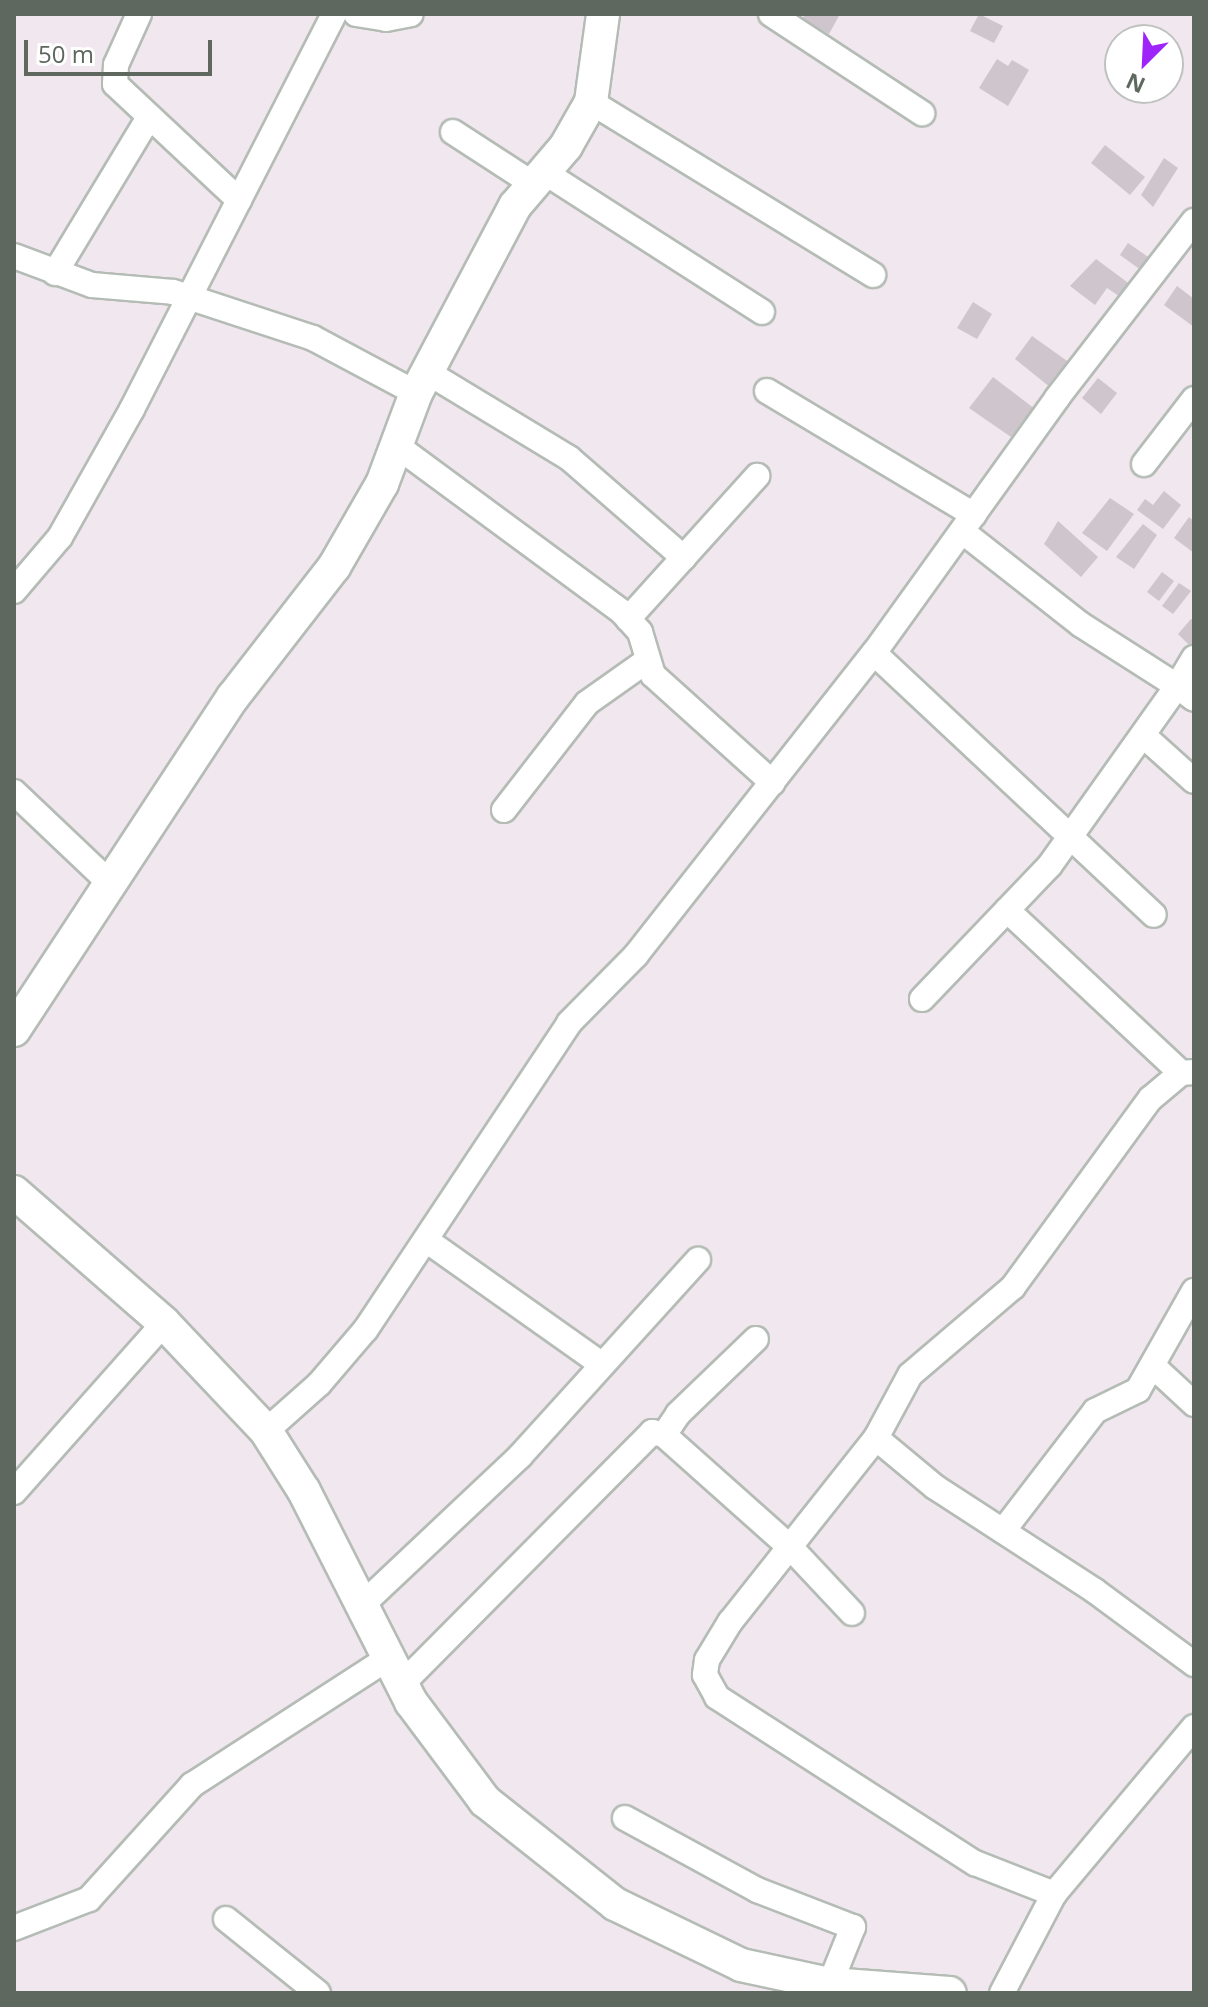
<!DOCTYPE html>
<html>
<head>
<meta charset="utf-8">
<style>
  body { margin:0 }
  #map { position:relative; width:1208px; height:2007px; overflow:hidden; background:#f1e7ee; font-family:"Open Sans",sans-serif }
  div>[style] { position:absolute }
  .building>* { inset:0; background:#cfc5cd }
  .roads { filter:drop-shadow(2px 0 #b4bcb5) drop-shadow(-2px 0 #b4bcb5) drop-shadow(0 2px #b4bcb5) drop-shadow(0 -2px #b4bcb5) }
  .street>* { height:24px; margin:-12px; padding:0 12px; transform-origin:12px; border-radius:12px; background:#fff }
  .secondary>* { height:32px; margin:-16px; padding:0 16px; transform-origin:16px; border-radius:16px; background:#fff }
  span { translate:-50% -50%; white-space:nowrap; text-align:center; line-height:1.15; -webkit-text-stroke:6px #fff; paint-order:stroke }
  .frame { position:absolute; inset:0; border:16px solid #5e685e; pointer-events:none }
  .north { position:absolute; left:1104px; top:24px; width:80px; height:80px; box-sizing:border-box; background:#fff; border:2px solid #bfc3bf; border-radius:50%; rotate:204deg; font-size:22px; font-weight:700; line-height:32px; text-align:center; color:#5e685e }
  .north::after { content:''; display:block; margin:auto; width:28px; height:36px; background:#9e24fa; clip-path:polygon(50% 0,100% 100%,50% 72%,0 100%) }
  .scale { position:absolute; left:24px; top:40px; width:188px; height:36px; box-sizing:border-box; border:4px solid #5e685e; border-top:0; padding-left:10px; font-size:24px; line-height:28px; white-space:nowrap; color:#5e685e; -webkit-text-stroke:6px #fff; paint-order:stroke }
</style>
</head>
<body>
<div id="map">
  <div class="building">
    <div style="clip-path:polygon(805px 14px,840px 14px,829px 34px,802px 20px)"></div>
    <div style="clip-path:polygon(979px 14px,1003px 26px,994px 43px,970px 31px)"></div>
    <div style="clip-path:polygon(997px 59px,1008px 66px,1012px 60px,1029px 70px,1008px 106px,979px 88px)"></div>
    <div style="clip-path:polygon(1105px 145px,1145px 177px,1130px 195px,1091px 163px)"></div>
    <div style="clip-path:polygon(1164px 158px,1178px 168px,1153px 207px,1141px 195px)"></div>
    <div style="clip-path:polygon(1128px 243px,1154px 261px,1145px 273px,1120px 255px)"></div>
    <div style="clip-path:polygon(1096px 259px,1131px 285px,1122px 298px,1107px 288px,1095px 305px,1070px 286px)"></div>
    <div style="clip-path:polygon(1177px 286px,1194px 299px,1194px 327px,1164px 305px)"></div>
    <div style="clip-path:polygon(973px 302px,992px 314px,977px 339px,957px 328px)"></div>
    <div style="clip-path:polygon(1032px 336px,1077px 368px,1056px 392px,1015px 359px)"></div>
    <div style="clip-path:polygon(993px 377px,1035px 409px,1011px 437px,969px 408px)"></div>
    <div style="clip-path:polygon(1098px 378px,1117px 393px,1101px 414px,1082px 398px)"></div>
    <div style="clip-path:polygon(1164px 491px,1181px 505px,1163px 529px,1137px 510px,1145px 499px,1153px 505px)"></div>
    <div style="clip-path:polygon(1110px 498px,1134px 514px,1107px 551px,1082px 533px)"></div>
    <div style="clip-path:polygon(1189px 517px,1194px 521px,1194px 553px,1174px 538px)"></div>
    <div style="clip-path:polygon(1058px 521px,1098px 557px,1081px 577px,1044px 544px)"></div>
    <div style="clip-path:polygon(1143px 524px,1157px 535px,1134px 569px,1116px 557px)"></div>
    <div style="clip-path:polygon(1162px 572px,1174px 581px,1159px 601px,1147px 592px)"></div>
    <div style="clip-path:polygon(1179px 583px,1191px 591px,1173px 614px,1162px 606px)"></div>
    <div style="clip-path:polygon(1191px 619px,1194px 620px,1192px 648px,1178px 634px)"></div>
  </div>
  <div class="roads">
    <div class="street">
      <div style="left:139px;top:14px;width:56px;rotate:114.3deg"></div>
      <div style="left:116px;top:65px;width:19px;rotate:93deg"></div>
      <div style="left:115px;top:84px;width:170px;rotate:43.1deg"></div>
      <div style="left:356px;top:14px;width:30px;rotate:9deg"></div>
      <div style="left:386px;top:19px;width:25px;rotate:-11deg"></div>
      <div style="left:771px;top:14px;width:181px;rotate:33.3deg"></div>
      <div style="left:591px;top:102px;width:331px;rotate:31.5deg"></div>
      <div style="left:453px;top:132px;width:95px;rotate:33deg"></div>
      <div style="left:544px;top:172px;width:259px;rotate:32.7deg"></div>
      <div style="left:14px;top:256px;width:83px;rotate:20.4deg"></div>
      <div style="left:92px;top:285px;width:81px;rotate:4.9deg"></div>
      <div style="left:173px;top:292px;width:147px;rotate:18.2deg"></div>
      <div style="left:313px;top:338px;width:117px;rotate:28.1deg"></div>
      <div style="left:55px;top:273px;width:182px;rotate:-58.9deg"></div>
      <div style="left:427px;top:372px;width:166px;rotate:31.2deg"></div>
      <div style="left:569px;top:458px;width:152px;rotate:41deg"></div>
      <div style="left:767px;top:391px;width:241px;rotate:30.9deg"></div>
      <div style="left:397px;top:446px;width:280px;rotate:36.4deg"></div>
      <div style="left:622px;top:612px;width:27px;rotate:48deg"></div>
      <div style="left:640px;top:632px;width:45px;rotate:73.2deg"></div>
      <div style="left:653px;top:675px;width:161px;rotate:42deg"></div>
      <div style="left:1144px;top:464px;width:82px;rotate:-52.4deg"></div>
      <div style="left:14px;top:591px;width:71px;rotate:-49.6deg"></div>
      <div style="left:60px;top:537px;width:147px;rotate:-60.6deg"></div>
      <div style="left:132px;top:409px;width:444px;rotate:-62.9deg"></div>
      <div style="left:628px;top:619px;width:193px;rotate:-47.9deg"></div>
      <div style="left:874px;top:653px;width:383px;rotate:43.1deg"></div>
      <div style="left:1194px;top:658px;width:33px;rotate:121deg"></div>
      <div style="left:1177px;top:686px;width:21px;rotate:37deg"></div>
      <div style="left:1145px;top:737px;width:66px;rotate:41.9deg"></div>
      <div style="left:14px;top:792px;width:134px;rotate:43.5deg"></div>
      <div style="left:504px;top:810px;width:135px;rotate:-52.2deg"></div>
      <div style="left:587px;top:703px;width:71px;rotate:-35.3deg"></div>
      <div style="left:1007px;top:910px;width:238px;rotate:43.1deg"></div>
      <div style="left:922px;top:999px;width:185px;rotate:-46.3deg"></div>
      <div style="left:1050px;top:865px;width:219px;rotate:-54.6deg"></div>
      <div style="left:1177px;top:686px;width:115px;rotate:-147.4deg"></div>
      <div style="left:1080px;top:624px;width:150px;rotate:-141.8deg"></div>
      <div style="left:1194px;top:1072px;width:13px;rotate:176deg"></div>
      <div style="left:1181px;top:1073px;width:40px;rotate:140deg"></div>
      <div style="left:1150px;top:1099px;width:233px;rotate:126.1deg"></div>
      <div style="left:1013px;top:1287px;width:135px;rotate:139.5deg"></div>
      <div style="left:910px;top:1375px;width:72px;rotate:118.4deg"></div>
      <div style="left:876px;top:1438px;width:77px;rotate:39.7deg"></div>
      <div style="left:935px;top:1487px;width:191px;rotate:33deg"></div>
      <div style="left:1095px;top:1591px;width:123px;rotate:36.4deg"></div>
      <div style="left:426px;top:1240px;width:213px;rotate:35.3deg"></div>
      <div style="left:1153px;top:1366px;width:56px;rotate:42.8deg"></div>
      <div style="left:266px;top:1431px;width:71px;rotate:-41.6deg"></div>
      <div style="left:319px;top:1384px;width:72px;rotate:-49.5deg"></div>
      <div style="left:366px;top:1329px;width:367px;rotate:-56.4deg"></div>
      <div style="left:569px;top:1023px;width:95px;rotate:-45.4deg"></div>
      <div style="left:636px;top:955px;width:385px;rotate:-51.8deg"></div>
      <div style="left:874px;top:653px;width:314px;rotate:-54.3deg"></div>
      <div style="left:1057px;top:398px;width:224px;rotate:-52.3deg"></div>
      <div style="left:664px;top:1435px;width:25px;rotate:-56deg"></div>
      <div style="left:678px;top:1414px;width:108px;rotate:-43.9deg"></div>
      <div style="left:876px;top:1438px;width:235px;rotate:128.4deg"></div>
      <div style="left:730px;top:1622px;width:44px;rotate:121.2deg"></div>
      <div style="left:707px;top:1660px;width:15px;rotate:98deg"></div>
      <div style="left:705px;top:1675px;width:25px;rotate:61deg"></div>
      <div style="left:717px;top:1697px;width:307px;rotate:32.8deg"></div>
      <div style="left:975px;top:1863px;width:85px;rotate:21.4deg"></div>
      <div style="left:14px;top:1492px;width:226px;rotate:-48.4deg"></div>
      <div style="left:1003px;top:1531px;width:151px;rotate:-52.5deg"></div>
      <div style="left:1095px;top:1411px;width:48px;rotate:-26deg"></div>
      <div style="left:1138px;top:1390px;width:114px;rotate:-60.5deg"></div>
      <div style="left:362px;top:1605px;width:217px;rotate:-43.3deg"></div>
      <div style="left:520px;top:1456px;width:265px;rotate:-47.8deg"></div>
      <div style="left:402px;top:1684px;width:355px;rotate:-45.2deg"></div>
      <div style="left:652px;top:1432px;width:12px;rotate:14deg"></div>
      <div style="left:664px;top:1435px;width:170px;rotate:41.7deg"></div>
      <div style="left:791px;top:1548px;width:89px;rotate:46.8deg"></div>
      <div style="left:625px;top:1818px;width:150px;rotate:28.6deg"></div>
      <div style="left:757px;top:1890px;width:103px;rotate:21.1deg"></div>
      <div style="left:853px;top:1927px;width:61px;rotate:112deg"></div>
      <div style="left:226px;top:1919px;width:118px;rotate:38.8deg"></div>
      <div style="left:14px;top:1928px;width:80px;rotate:-21.1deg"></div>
      <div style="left:89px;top:1899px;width:154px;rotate:-47.9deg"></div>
      <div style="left:192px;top:1785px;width:234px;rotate:-32.9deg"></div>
      <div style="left:1002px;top:1993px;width:112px;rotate:-62.3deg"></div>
      <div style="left:1054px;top:1894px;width:218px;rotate:-50deg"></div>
    </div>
    <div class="secondary">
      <div style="left:14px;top:1030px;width:399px;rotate:-56.7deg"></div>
      <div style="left:233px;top:697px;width:165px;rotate:-52.2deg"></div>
      <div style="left:334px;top:567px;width:96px;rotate:-60deg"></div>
      <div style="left:382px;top:484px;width:97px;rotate:-69.5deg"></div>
      <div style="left:416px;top:393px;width:212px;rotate:-62.1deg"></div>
      <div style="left:515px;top:206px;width:79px;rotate:-49.6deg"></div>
      <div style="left:566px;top:146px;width:51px;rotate:-60.4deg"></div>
      <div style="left:591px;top:102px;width:89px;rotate:-82.2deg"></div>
      <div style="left:14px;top:1192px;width:199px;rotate:41.1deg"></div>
      <div style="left:164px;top:1323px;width:149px;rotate:46.6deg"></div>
      <div style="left:266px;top:1431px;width:71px;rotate:57.7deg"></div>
      <div style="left:304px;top:1491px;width:237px;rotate:63.1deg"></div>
      <div style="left:411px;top:1702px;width:124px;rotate:53.2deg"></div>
      <div style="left:485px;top:1801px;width:166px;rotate:38.4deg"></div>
      <div style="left:615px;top:1904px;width:140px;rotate:25.8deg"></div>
      <div style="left:741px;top:1965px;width:91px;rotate:12.1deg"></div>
      <div style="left:830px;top:1984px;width:120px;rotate:4.3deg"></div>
    </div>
  </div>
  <div class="frame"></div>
  <div class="north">N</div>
  <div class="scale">50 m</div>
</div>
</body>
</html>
